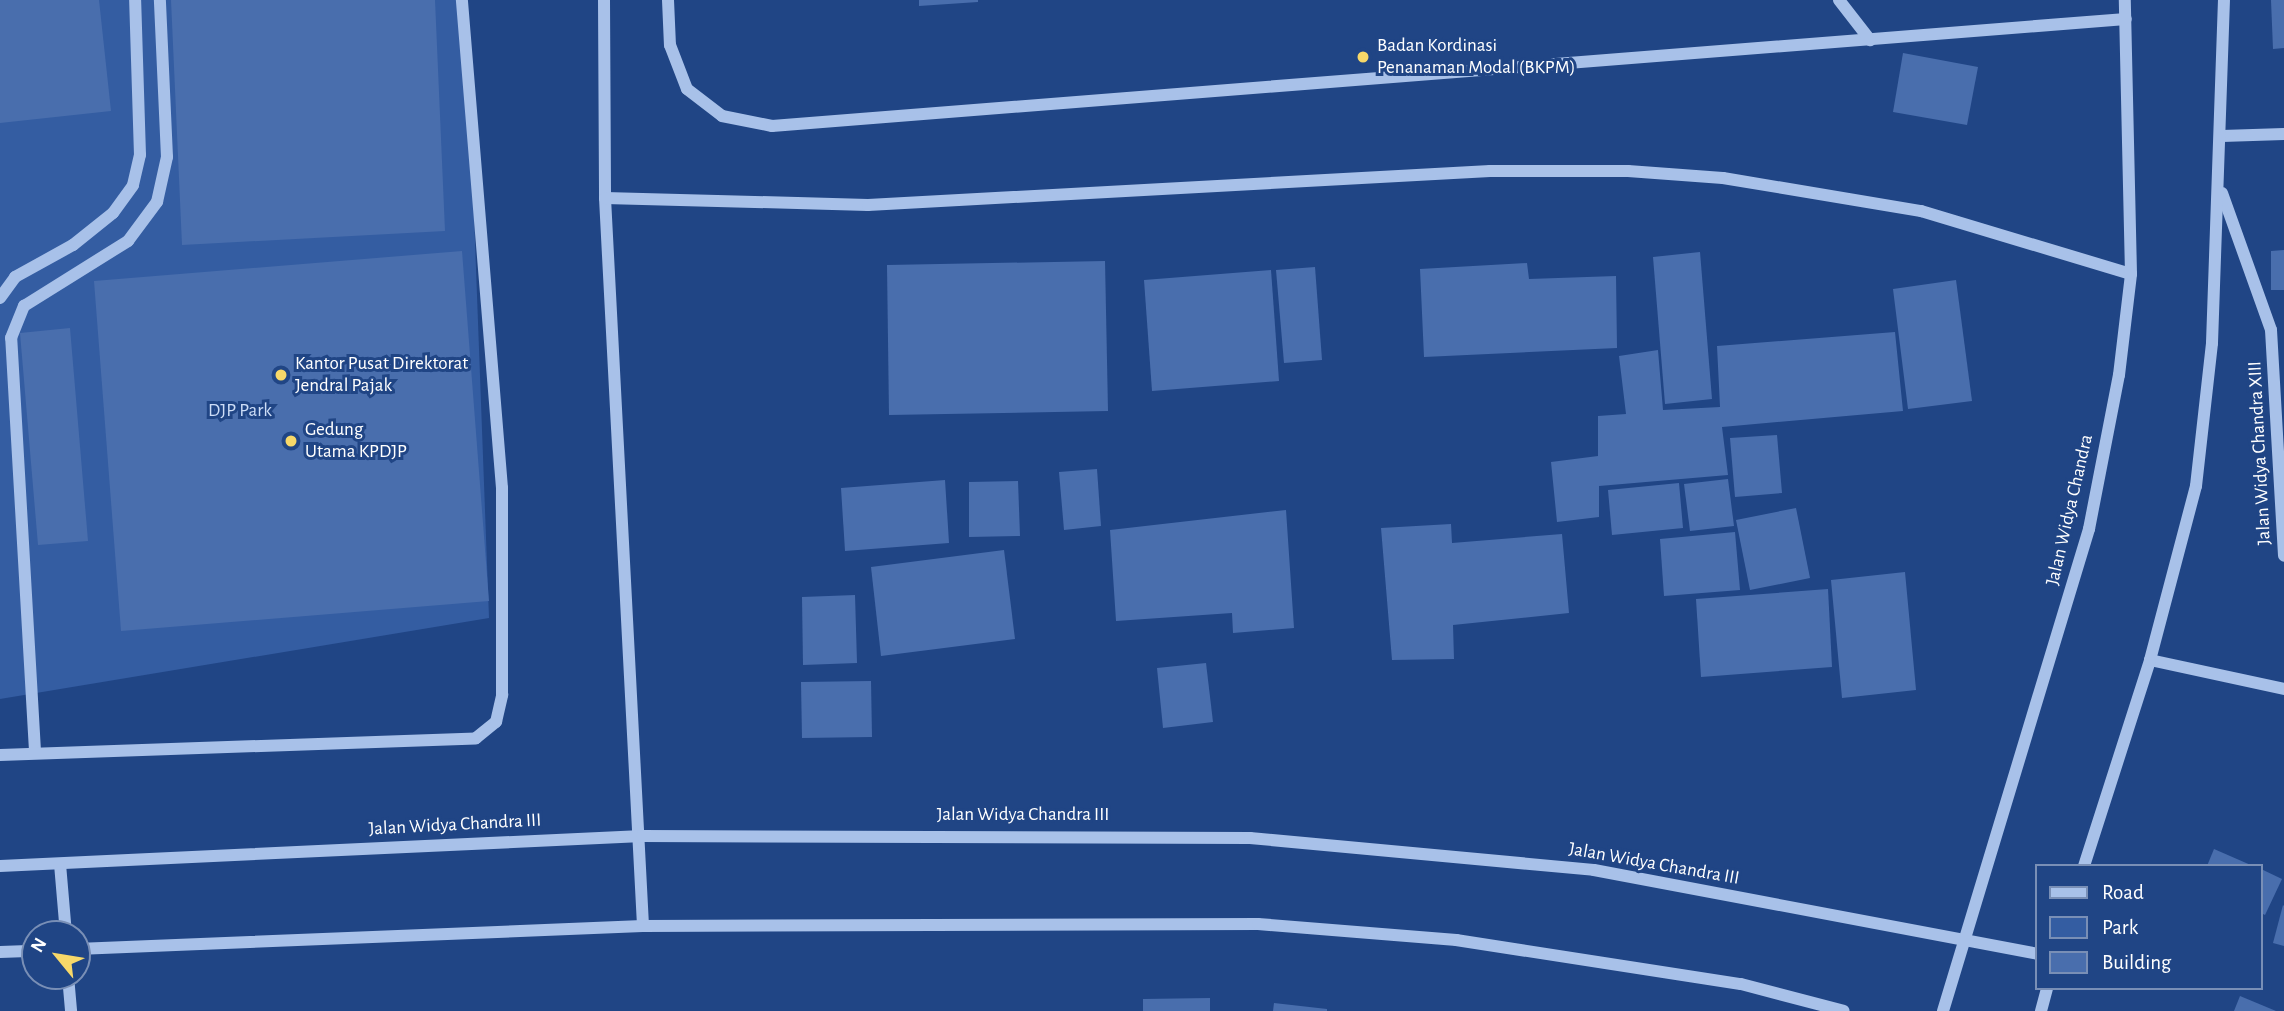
<!DOCTYPE html>
<html>
<head>
<meta charset="utf-8">
<style>
  body { margin:0 }
  #map { position:relative; width:2284px; height:1011px; overflow:hidden; background:#204585; font-family:"Alegreya Sans",sans-serif }
  div>[style] { position:absolute }
  .green>* { inset:0; background:#345da2 }
  .building>* { inset:0; background:#496ead }
  .minor>* { height:12px; margin:-6px; padding:0 6px; transform-origin:6px; border-radius:6px; background:#a8c1e9 }
  .dots>* { width:19px; height:19px; translate:-50% -50%; box-sizing:border-box; border:4px solid #204585; border-radius:50% }
  span { translate:-50% -50%; white-space:nowrap; text-align:center; line-height:1.15; -webkit-text-stroke:6px #204585; paint-order:stroke }
  .poi-label { font-size:19px; color:#fff }
  .left { translate:0 -50%; text-align:left }
  .park-label { font-size:19px; color:#cdddf7 }
  .street-label { font-size:19px; color:#fff }
  .legend { position:absolute; left:2035px; top:864px; width:228px; height:126px; box-sizing:border-box; background:#204585; border:2px solid #798fb6; margin:0; padding:9px 12px; list-style:none; font-size:21px; color:#fff }
  .legend li { display:flex; align-items:center; gap:14px; height:35px }
  .legend b { width:35px; border:2px solid #798fb6 }
  .north { position:absolute; left:21px; top:920px; width:70px; height:70px; box-sizing:border-box; background:#204585; border:2px solid #798fb6; border-radius:50%; rotate:300deg; font-size:19px; font-weight:700; line-height:28px; text-align:center; color:#fff }
  .north::after { content:''; display:block; margin:auto; width:24px; height:32px; background:#f7d869; clip-path:polygon(50% 0,100% 100%,50% 72%,0 100%) }
</style>
</head>
<body>
<div id="map">
  <div class="green">
    <div style="clip-path:polygon(0 0,466px 0,489px 618px,0 699px)"></div>
  </div>
  <div class="building">
    <div style="clip-path:polygon(0 0,99px 0,111px 111px,0 123px)"></div>
    <div style="clip-path:polygon(171px 0,435px 0,445px 231px,182px 245px)"></div>
    <div style="clip-path:polygon(919px 0,978px 0,978px 2px,919px 6px)"></div>
    <div style="clip-path:polygon(2271px 0,2284px 0,2284px 48px,2273px 49px)"></div>
    <div style="clip-path:polygon(1903px 53px,1978px 67px,1967px 125px,1893px 112px)"></div>
    <div style="clip-path:polygon(2284px 250px,2284px 290px,2271px 290px,2271px 251px)"></div>
    <div style="clip-path:polygon(462px 251px,489px 601px,121px 631px,94px 281px)"></div>
    <div style="clip-path:polygon(1700px 252px,1712px 399px,1665px 404px,1653px 257px)"></div>
    <div style="clip-path:polygon(1105px 261px,1108px 411px,889px 415px,887px 265px)"></div>
    <div style="clip-path:polygon(1527px 263px,1529px 279px,1616px 276px,1617px 348px,1424px 357px,1420px 269px)"></div>
    <div style="clip-path:polygon(1315px 267px,1322px 360px,1284px 363px,1276px 270px)"></div>
    <div style="clip-path:polygon(1271px 270px,1279px 381px,1152px 391px,1144px 280px)"></div>
    <div style="clip-path:polygon(1956px 280px,1972px 401px,1908px 409px,1893px 289px)"></div>
    <div style="clip-path:polygon(70px 328px,88px 541px,38px 545px,20px 333px)"></div>
    <div style="clip-path:polygon(1895px 332px,1903px 411px,1722px 427px,1728px 475px,1599px 486px,1599px 517px,1557px 522px,1551px 462px,1598px 456px,1598px 416px,1626px 414px,1619px 356px,1658px 350px,1663px 410px,1720px 407px,1717px 346px)"></div>
    <div style="clip-path:polygon(1777px 435px,1782px 493px,1735px 497px,1730px 438px)"></div>
    <div style="clip-path:polygon(1097px 469px,1101px 526px,1064px 530px,1059px 472px)"></div>
    <div style="clip-path:polygon(1728px 479px,1734px 526px,1690px 531px,1684px 484px)"></div>
    <div style="clip-path:polygon(945px 480px,949px 543px,845px 551px,841px 488px)"></div>
    <div style="clip-path:polygon(1018px 481px,1020px 536px,969px 537px,969px 482px)"></div>
    <div style="clip-path:polygon(1679px 483px,1683px 528px,1612px 535px,1608px 490px)"></div>
    <div style="clip-path:polygon(1796px 508px,1810px 578px,1750px 590px,1736px 520px)"></div>
    <div style="clip-path:polygon(1286px 510px,1294px 628px,1233px 633px,1232px 613px,1116px 621px,1110px 530px)"></div>
    <div style="clip-path:polygon(1451px 524px,1452px 543px,1562px 534px,1569px 613px,1453px 625px,1454px 659px,1392px 660px,1381px 528px)"></div>
    <div style="clip-path:polygon(1735px 532px,1740px 590px,1664px 596px,1660px 539px)"></div>
    <div style="clip-path:polygon(1004px 550px,1015px 639px,881px 656px,871px 567px)"></div>
    <div style="clip-path:polygon(1905px 572px,1916px 690px,1842px 698px,1831px 580px)"></div>
    <div style="clip-path:polygon(1828px 589px,1832px 667px,1701px 677px,1696px 599px)"></div>
    <div style="clip-path:polygon(855px 595px,857px 663px,803px 665px,802px 597px)"></div>
    <div style="clip-path:polygon(1206px 663px,1213px 722px,1163px 728px,1157px 668px)"></div>
    <div style="clip-path:polygon(871px 681px,872px 737px,802px 738px,801px 682px)"></div>
    <div style="clip-path:polygon(2214px 849px,2253px 866px,2207px 866px)"></div>
    <div style="clip-path:polygon(2261px 869px,2282px 879px,2265px 915px,2261px 913px)"></div>
    <div style="clip-path:polygon(2283px 905px,2284px 906px,2284px 946px,2273px 943px)"></div>
    <div style="clip-path:polygon(2240px 996px,2276px 1011px,2234px 1011px)"></div>
    <div style="clip-path:polygon(1210px 998px,1210px 1011px,1143px 1011px,1143px 999px)"></div>
    <div style="clip-path:polygon(1274px 1003px,1327px 1009px,1327px 1011px,1273px 1011px)"></div>
  </div>
  <div class="minor">
    <div style="left:604px;top:0;width:198px;rotate:89.7deg"></div>
    <div style="left:605px;top:198px;width:729px;rotate:87.01deg"></div>
    <div style="left:668px;top:0;width:45px;rotate:87.5deg"></div>
    <div style="left:670px;top:45px;width:47px;rotate:68.9deg"></div>
    <div style="left:687px;top:89px;width:44px;rotate:37.6deg"></div>
    <div style="left:722px;top:116px;width:51px;rotate:11.3deg"></div>
    <div style="left:772px;top:126px;width:1358px;rotate:-4.52deg"></div>
    <div style="left:1839px;top:0;width:51px;rotate:52.2deg"></div>
    <div style="left:2222px;top:136px;width:62px;rotate:-1.8deg"></div>
    <div style="left:2222px;top:193px;width:145px;rotate:70.3deg"></div>
    <div style="left:2271px;top:330px;width:226px;rotate:86.7deg"></div>
    <div style="left:605px;top:198px;width:263px;rotate:1.5deg"></div>
    <div style="left:868px;top:205px;width:623px;rotate:-3.13deg"></div>
    <div style="left:1490px;top:171px;width:138px"></div>
    <div style="left:1628px;top:171px;width:95px;rotate:4.2deg"></div>
    <div style="left:1723px;top:178px;width:201px;rotate:9.5deg"></div>
    <div style="left:1921px;top:211px;width:219px;rotate:16.7deg"></div>
    <div style="left:0;top:298px;width:26px;rotate:-54deg"></div>
    <div style="left:15px;top:277px;width:66px;rotate:-28.9deg"></div>
    <div style="left:73px;top:245px;width:51px;rotate:-38.7deg"></div>
    <div style="left:113px;top:213px;width:34px;rotate:-54deg"></div>
    <div style="left:133px;top:185px;width:31px;rotate:-77deg"></div>
    <div style="left:140px;top:155px;width:155px;rotate:-91.8deg"></div>
    <div style="left:2150px;top:660px;width:137px;rotate:12.2deg"></div>
    <div style="left:35px;top:751px;width:414px;rotate:-93.3deg"></div>
    <div style="left:11px;top:338px;width:35px;rotate:-68deg"></div>
    <div style="left:24px;top:306px;width:123px;rotate:-32deg"></div>
    <div style="left:128px;top:241px;width:49px;rotate:-53.4deg"></div>
    <div style="left:157px;top:202px;width:46px;rotate:-77.5deg"></div>
    <div style="left:167px;top:157px;width:157px;rotate:-92.6deg"></div>
    <div style="left:0;top:755px;width:476px;rotate:-2deg"></div>
    <div style="left:476px;top:738px;width:26px;rotate:-39deg"></div>
    <div style="left:496px;top:722px;width:28px;rotate:-77deg"></div>
    <div style="left:502px;top:695px;width:207px;rotate:-90deg"></div>
    <div style="left:502px;top:488px;width:490px;rotate:-94.7deg"></div>
    <div style="left:60px;top:864px;width:70px;rotate:85.1deg"></div>
    <div style="left:0;top:866px;width:643px;rotate:-2.68deg"></div>
    <div style="left:642px;top:836px;width:608px;rotate:0.19deg"></div>
    <div style="left:1250px;top:838px;width:345px;rotate:5.3deg"></div>
    <div style="left:1594px;top:870px;width:451px;rotate:10.7deg"></div>
    <div style="left:2084px;top:866px;width:216px;rotate:-72.2deg"></div>
    <div style="left:2150px;top:660px;width:180px;rotate:-75.2deg"></div>
    <div style="left:2196px;top:486px;width:144px;rotate:-83.6deg"></div>
    <div style="left:2212px;top:343px;width:343px;rotate:-88deg"></div>
    <div style="left:77px;top:949px;width:566px;rotate:-2.33deg"></div>
    <div style="left:643px;top:926px;width:615px;rotate:-0.19deg"></div>
    <div style="left:1258px;top:924px;width:199px;rotate:4.6deg"></div>
    <div style="left:1456px;top:940px;width:288px;rotate:8.8deg"></div>
    <div style="left:1741px;top:984px;width:106px;rotate:14.7deg"></div>
    <div style="left:0;top:952px;width:35px;rotate:-2deg"></div>
    <div style="left:68px;top:976px;width:35px;rotate:85deg"></div>
    <div style="left:1943px;top:1011px;width:504px;rotate:-73.15deg"></div>
    <div style="left:2089px;top:529px;width:157px;rotate:-79deg"></div>
    <div style="left:2119px;top:375px;width:102px;rotate:-83.2deg"></div>
    <div style="left:2131px;top:274px;width:274px;rotate:-91.3deg"></div>
    <div style="left:2041px;top:1011px;width:24px;rotate:-75deg"></div>
  </div>
  <div class="dots">
    <div style="left:1363px;top:57px;background:#f7d869"></div>
    <div style="left:281px;top:375px;background:#f7d869"></div>
    <div style="left:291px;top:441px;background:#f7d869"></div>
  </div>
  <div class="poi-label">
    <span class="left" style="left:1377px;top:57px">Badan Kordinasi<br>Penanaman Modal (BKPM)</span>
    <span class="left" style="left:295px;top:375px">Kantor Pusat Direktorat<br>Jendral Pajak</span>
    <span class="left" style="left:305px;top:441px">Gedung<br>Utama KPDJP</span>
  </div>
  <div class="park-label">
    <span style="left:240px;top:411px">DJP Park</span>
  </div>
  <div class="street-label">
    <span style="left:2260px;top:453px;rotate:-93deg">Jalan Widya Chandra XIII</span>
    <span style="left:2070px;top:510px;rotate:-77deg">Jalan Widya Chandra</span>
    <span style="left:1023px;top:815px">Jalan Widya Chandra III</span>
    <span style="left:455px;top:825px;rotate:-3deg">Jalan Widya Chandra III</span>
    <span style="left:1654px;top:864px;rotate:10deg">Jalan Widya Chandra III</span>
  </div>
  <ul class="legend">
  <li><b style="height:9px;background:#a8c1e9"></b>Road</li>
  <li><b style="height:19px;background:#345da2"></b>Park</li>
  <li><b style="height:19px;background:#496ead"></b>Building</li>
  </ul>
  <div class="north">N</div>
</div>
</body>
</html>
